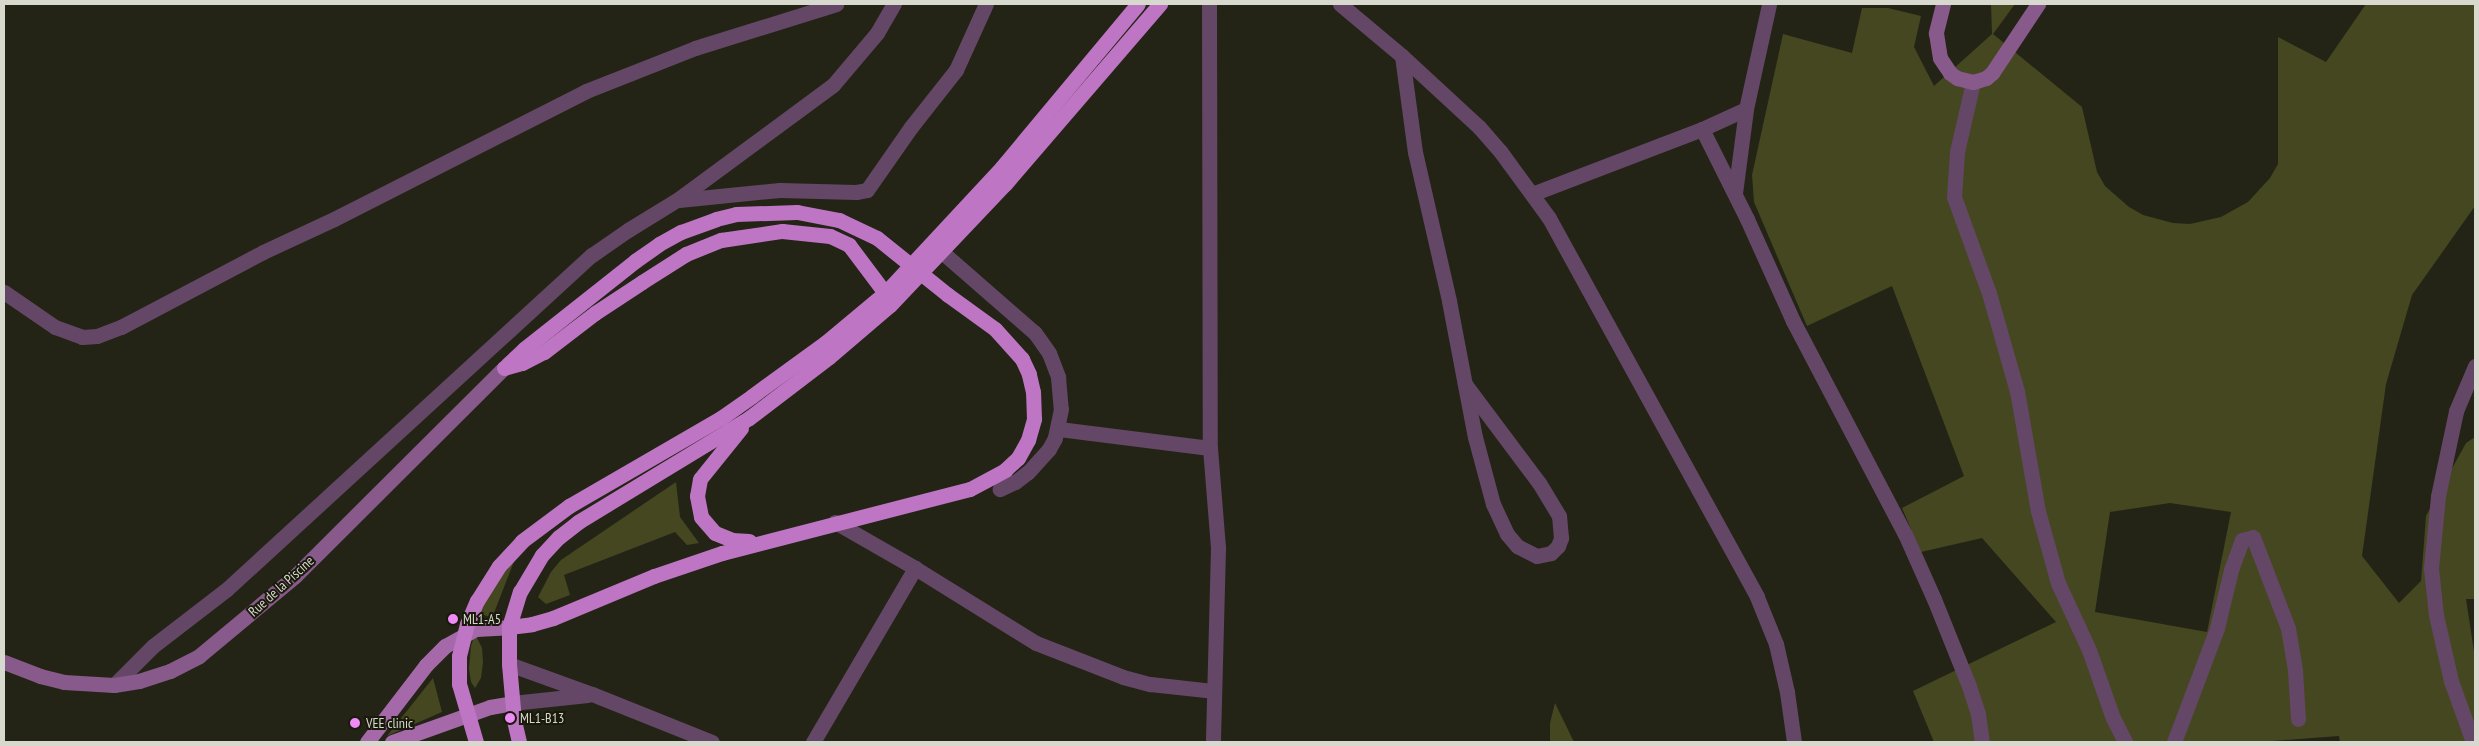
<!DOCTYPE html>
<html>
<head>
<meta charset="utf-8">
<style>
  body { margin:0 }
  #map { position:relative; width:2479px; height:746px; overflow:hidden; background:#232415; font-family:"PT Sans Narrow",sans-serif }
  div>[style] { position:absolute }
  .green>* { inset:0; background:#454721 }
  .street>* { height:15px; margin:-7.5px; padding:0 7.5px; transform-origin:7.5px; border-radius:7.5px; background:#644766 }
  .secondary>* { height:15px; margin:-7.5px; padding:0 7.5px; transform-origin:7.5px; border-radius:7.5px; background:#885a8c }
  .primary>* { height:15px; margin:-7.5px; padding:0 7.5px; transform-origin:7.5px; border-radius:7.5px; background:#a569a9 }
  .highway>* { height:15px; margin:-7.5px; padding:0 7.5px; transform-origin:7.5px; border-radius:7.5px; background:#be75c4 }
  .highway-bridge>* { height:15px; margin:-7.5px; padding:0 7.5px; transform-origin:7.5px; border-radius:7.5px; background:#be75c4 }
  .dots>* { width:14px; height:14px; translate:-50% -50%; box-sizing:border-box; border:2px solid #1a1a0c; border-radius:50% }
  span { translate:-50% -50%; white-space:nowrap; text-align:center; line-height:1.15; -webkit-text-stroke:4px #1a1a0c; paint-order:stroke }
  .street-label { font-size:14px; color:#d7d8ce }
  .poi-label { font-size:14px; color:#d7d8ce }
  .left { translate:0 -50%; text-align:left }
  .frame { position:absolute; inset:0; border:5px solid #d7d8ce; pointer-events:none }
</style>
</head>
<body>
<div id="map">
  <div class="green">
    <div style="clip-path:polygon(evenodd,1991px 4px,2015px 4px,1993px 34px,2082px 107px,2097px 172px,2105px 186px,2129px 207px,2143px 215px,2173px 223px,2190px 224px,2221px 217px,2248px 202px,2270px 178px,2278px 164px,2278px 37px,2326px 62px,2366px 4px,2475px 4px,2475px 206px,2412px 295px,2386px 384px,2362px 556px,2399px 603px,2421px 581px,2426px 516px,2466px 443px,2475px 437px,2475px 599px,2466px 599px,2475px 658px,2475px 742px,2340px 742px,2339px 736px,2260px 742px,1934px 742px,1913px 691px,2056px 622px,1982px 538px,1921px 552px,1902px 508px,1964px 476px,1892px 286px,1807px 326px,1754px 202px,1752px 175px,1783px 34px,1852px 53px,1862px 8px,1888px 8px,1921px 16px,1914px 47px,1934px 86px,1992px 34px,1991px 4px,2170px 503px,2231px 512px,2207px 632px,2095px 612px,2110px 512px,2170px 503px)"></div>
    <div style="clip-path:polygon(676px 482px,680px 517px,699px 543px,687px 545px,675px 532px,564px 575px,570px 595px,546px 604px,538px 597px,551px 572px,561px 560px)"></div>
    <div style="clip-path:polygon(515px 559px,492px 618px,479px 613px,485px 596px)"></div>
    <div style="clip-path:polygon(475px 634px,482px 648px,483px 662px,481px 678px,475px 688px,471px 682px,469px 669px,471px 646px)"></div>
    <div style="clip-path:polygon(433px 678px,442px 712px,387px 736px)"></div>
    <div style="clip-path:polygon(1555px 703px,1574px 742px,1550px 742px,1550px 723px)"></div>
  </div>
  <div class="street">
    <div style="left:1209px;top:4px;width:444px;rotate:89.9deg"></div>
    <div style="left:1210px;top:448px;width:100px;rotate:85.4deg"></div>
    <div style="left:1218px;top:548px;width:194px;rotate:91.5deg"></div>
    <div style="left:1340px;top:4px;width:81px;rotate:40deg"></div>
    <div style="left:1402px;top:56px;width:105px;rotate:42.7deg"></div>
    <div style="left:1479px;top:127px;width:32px;rotate:49deg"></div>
    <div style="left:1500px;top:151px;width:83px;rotate:53.8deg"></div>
    <div style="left:1549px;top:218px;width:432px;rotate:61.2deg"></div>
    <div style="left:1757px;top:597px;width:51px;rotate:68deg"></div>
    <div style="left:1776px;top:644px;width:49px;rotate:77.1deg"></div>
    <div style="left:1787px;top:692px;width:50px;rotate:82deg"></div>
    <div style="left:1402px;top:56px;width:97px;rotate:82.3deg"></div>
    <div style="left:1415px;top:152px;width:153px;rotate:77.1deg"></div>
    <div style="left:1449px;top:301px;width:138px;rotate:79.2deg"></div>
    <div style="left:1475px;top:437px;width:69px;rotate:75deg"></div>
    <div style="left:1493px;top:504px;width:33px;rotate:65deg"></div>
    <div style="left:1507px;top:534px;width:16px;rotate:50deg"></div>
    <div style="left:1517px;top:546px;width:22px;rotate:27deg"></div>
    <div style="left:1537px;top:556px;width:14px;rotate:-12deg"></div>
    <div style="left:1551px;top:553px;width:10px;rotate:-45deg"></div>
    <div style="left:1558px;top:546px;width:9px;rotate:-69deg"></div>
    <div style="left:1561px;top:538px;width:22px;rotate:-95deg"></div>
    <div style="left:1559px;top:516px;width:39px;rotate:-121deg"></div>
    <div style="left:1539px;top:483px;width:124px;rotate:-126.8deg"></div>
    <div style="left:1973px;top:82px;width:72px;rotate:102.9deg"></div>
    <div style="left:1957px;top:152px;width:45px;rotate:93.8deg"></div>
    <div style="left:1954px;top:197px;width:102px;rotate:70deg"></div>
    <div style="left:1989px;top:293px;width:102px;rotate:74.1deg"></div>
    <div style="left:2017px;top:391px;width:122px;rotate:80.1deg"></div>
    <div style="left:2038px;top:511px;width:75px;rotate:74.5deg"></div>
    <div style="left:2058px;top:583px;width:74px;rotate:65.2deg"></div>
    <div style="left:2089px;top:650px;width:72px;rotate:70.6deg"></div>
    <div style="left:2113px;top:718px;width:27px;rotate:63deg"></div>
    <div style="left:1702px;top:129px;width:101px;rotate:63.4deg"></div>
    <div style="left:1747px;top:219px;width:112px;rotate:65.7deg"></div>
    <div style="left:1793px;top:321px;width:241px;rotate:62.3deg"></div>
    <div style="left:1905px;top:534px;width:71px;rotate:66deg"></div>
    <div style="left:1934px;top:599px;width:94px;rotate:68.1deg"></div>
    <div style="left:1969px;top:686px;width:29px;rotate:72deg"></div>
    <div style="left:1978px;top:714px;width:28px;rotate:82deg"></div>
    <div style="left:1735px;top:193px;width:85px;rotate:-82.5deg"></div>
    <div style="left:1532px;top:194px;width:182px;rotate:-20.9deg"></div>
    <div style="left:1702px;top:129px;width:48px;rotate:-24.4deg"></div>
    <div style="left:1746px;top:109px;width:107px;rotate:-77.6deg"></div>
    <div style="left:679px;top:200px;width:101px;rotate:-5.7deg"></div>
    <div style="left:780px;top:190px;width:76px;rotate:1.5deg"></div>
    <div style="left:856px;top:192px;width:11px;rotate:-10deg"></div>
    <div style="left:867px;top:190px;width:77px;rotate:-55.1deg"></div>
    <div style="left:911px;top:127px;width:73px;rotate:-51.7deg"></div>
    <div style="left:956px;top:70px;width:72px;rotate:-65.6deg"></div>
    <div style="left:942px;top:252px;width:123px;rotate:41.1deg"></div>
    <div style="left:1035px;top:333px;width:24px;rotate:55deg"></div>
    <div style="left:1049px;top:353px;width:26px;rotate:69deg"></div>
    <div style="left:1058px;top:377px;width:32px;rotate:85deg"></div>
    <div style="left:1061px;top:409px;width:30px;rotate:102deg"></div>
    <div style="left:1055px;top:438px;width:13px;rotate:119deg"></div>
    <div style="left:1049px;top:449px;width:31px;rotate:132deg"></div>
    <div style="left:1028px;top:472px;width:16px;rotate:142deg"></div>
    <div style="left:1015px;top:482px;width:17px;rotate:155deg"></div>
    <div style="left:4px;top:292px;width:62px;rotate:34.5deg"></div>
    <div style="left:55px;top:327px;width:29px;rotate:20deg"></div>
    <div style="left:82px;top:337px;width:15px;rotate:-4deg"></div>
    <div style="left:97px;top:336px;width:26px;rotate:-21deg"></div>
    <div style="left:121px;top:327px;width:161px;rotate:-27.8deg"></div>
    <div style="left:263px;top:252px;width:78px;rotate:-24.9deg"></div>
    <div style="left:334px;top:219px;width:283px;rotate:-26.9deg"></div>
    <div style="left:586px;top:91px;width:117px;rotate:-21.5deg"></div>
    <div style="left:695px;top:48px;width:148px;rotate:-17.3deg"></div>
    <div style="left:1059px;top:429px;width:152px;rotate:7.2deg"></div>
    <div style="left:835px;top:522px;width:92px;rotate:29.9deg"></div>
    <div style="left:915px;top:568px;width:142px;rotate:31.8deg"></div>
    <div style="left:1036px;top:643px;width:93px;rotate:21.3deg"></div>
    <div style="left:1123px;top:677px;width:28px;rotate:15deg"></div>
    <div style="left:1150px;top:684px;width:63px;rotate:6.3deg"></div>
    <div style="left:509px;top:664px;width:88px;rotate:19.9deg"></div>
    <div style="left:592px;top:694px;width:129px;rotate:21.8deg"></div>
    <div style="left:114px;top:685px;width:55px;rotate:-45deg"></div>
    <div style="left:153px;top:646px;width:93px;rotate:-37.6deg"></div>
    <div style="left:227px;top:589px;width:495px;rotate:-42.5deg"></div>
    <div style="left:592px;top:255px;width:44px;rotate:-34.8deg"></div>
    <div style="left:628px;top:230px;width:57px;rotate:-31.5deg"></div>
    <div style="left:677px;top:200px;width:194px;rotate:-36.4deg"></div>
    <div style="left:833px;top:85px;width:68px;rotate:-49.8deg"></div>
    <div style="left:877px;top:33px;width:34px;rotate:-60deg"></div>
    <div style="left:512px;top:703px;width:76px;rotate:-6deg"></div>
    <div style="left:813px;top:742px;width:202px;rotate:-59.6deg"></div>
    <div style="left:2174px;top:742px;width:122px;rotate:-69.3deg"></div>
    <div style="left:2217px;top:628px;width:60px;rotate:-76.4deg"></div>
    <div style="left:2231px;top:570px;width:32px;rotate:-70deg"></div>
    <div style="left:2242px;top:540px;width:11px;rotate:-15deg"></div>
    <div style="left:2253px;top:537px;width:97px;rotate:69deg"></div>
    <div style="left:2288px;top:628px;width:43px;rotate:80.5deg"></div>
    <div style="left:2295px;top:670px;width:49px;rotate:86.5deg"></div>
    <div style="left:2473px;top:742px;width:65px;rotate:-109.8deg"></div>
    <div style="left:2451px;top:681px;width:68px;rotate:-102.8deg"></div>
    <div style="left:2436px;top:615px;width:47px;rotate:-96.1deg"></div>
    <div style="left:2431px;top:568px;width:72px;rotate:-84.4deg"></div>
    <div style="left:2438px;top:496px;width:87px;rotate:-78deg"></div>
    <div style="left:2456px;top:411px;width:49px;rotate:-67.1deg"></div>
  </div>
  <div class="secondary">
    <div style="left:1943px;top:4px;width:30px;rotate:104deg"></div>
    <div style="left:1936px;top:33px;width:25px;rotate:81deg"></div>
    <div style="left:1940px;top:58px;width:18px;rotate:56deg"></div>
    <div style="left:1950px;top:73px;width:9px;rotate:36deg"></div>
    <div style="left:1957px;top:78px;width:16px;rotate:14deg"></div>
    <div style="left:1973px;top:82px;width:14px;rotate:-17deg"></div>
    <div style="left:1986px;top:78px;width:8px;rotate:-40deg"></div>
    <div style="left:1992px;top:73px;width:83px;rotate:-56.3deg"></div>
    <div style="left:4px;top:662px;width:39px;rotate:21deg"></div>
    <div style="left:40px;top:676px;width:25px;rotate:14deg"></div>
    <div style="left:64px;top:682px;width:50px;rotate:3.4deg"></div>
    <div style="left:114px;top:685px;width:25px;rotate:-9deg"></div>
    <div style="left:139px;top:681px;width:33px;rotate:-18deg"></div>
    <div style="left:170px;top:671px;width:33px;rotate:-27deg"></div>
    <div style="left:199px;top:656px;width:125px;rotate:-39.8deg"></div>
    <div style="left:295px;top:576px;width:295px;rotate:-44.9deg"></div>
  </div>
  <div class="primary">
    <div style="left:367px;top:742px;width:97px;rotate:-52.5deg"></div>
    <div style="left:426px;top:665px;width:27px;rotate:-45deg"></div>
    <div style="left:445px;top:646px;width:35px;rotate:-29deg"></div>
    <div style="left:476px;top:629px;width:33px;rotate:-3deg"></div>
    <div style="left:392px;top:742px;width:104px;rotate:-19.7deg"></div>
    <div style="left:490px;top:707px;width:22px;rotate:-10deg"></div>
  </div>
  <div class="highway">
    <div style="left:507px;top:365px;width:23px;rotate:-43deg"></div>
    <div style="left:524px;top:349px;width:142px;rotate:-38.4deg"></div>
    <div style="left:635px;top:261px;width:29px;rotate:-35deg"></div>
    <div style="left:659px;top:244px;width:25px;rotate:-29deg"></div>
    <div style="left:681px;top:232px;width:37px;rotate:-20deg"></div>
    <div style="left:716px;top:219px;width:21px;rotate:-14deg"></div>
    <div style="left:736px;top:214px;width:61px;rotate:-1.9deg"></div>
    <div style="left:797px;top:212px;width:43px;rotate:10.8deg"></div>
    <div style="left:839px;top:220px;width:42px;rotate:25.3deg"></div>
    <div style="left:504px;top:368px;width:19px;rotate:-16deg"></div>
    <div style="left:522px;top:363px;width:25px;rotate:-27deg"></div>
    <div style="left:544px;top:352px;width:64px;rotate:-37.4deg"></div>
    <div style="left:595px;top:313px;width:56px;rotate:-33.4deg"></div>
    <div style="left:642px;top:282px;width:52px;rotate:-32.5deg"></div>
    <div style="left:686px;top:254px;width:38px;rotate:-22deg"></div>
    <div style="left:721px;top:240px;width:62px;rotate:-8.4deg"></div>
    <div style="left:782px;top:231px;width:48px;rotate:5.9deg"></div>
    <div style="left:830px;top:236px;width:21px;rotate:25deg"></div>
    <div style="left:849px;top:245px;width:60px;rotate:53.1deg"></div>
    <div style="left:741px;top:428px;width:65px;rotate:128.8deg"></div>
    <div style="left:700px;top:479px;width:17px;rotate:100deg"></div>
    <div style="left:697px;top:496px;width:21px;rotate:79deg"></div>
    <div style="left:701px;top:517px;width:21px;rotate:49deg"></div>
    <div style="left:715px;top:533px;width:18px;rotate:22deg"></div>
    <div style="left:732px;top:540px;width:17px;rotate:3deg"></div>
    <div style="left:509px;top:627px;width:23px;rotate:-7deg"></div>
    <div style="left:532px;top:624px;width:22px;rotate:-16deg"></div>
    <div style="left:553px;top:618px;width:109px;rotate:-22.6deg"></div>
    <div style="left:654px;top:576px;width:72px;rotate:-18.7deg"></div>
    <div style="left:722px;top:553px;width:256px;rotate:-14.5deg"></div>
    <div style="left:970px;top:489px;width:40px;rotate:-28deg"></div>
    <div style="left:1005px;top:470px;width:18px;rotate:-43deg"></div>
    <div style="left:1018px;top:458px;width:21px;rotate:-61deg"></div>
    <div style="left:1028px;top:440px;width:22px;rotate:-74deg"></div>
    <div style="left:1034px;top:419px;width:27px;rotate:-92deg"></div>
    <div style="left:1033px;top:392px;width:18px;rotate:-103deg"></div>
    <div style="left:1029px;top:374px;width:17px;rotate:-115deg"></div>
    <div style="left:1022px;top:359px;width:40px;rotate:-132deg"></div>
    <div style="left:995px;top:329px;width:58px;rotate:-144.1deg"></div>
    <div style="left:476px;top:742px;width:60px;rotate:-106.3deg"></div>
    <div style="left:459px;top:684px;width:28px;rotate:-90deg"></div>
    <div style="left:459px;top:656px;width:33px;rotate:-76deg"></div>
    <div style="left:467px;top:624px;width:25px;rotate:-67deg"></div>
    <div style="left:477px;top:601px;width:41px;rotate:-57.8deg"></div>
    <div style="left:499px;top:566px;width:34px;rotate:-47deg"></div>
    <div style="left:522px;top:541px;width:59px;rotate:-36.7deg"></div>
    <div style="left:569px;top:506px;width:176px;rotate:-30.1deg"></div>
    <div style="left:721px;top:418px;width:38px;rotate:-35deg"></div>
    <div style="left:752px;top:396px;width:90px;rotate:-36deg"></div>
    <div style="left:825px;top:343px;width:78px;rotate:-39.8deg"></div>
    <div style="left:885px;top:293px;width:172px;rotate:-47.1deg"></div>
    <div style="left:1002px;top:167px;width:212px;rotate:-50.2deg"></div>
    <div style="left:519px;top:742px;width:23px;rotate:-103deg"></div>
    <div style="left:514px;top:720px;width:56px;rotate:-95.1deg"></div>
    <div style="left:509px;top:664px;width:37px;rotate:-90deg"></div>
    <div style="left:509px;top:627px;width:37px;rotate:-73deg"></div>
    <div style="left:520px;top:592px;width:43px;rotate:-59.3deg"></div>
    <div style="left:542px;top:555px;width:25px;rotate:-47deg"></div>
    <div style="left:559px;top:537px;width:24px;rotate:-38deg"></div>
    <div style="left:578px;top:522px;width:200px;rotate:-31.3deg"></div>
    <div style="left:749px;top:418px;width:101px;rotate:-37.3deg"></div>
    <div style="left:829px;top:357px;width:80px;rotate:-40.4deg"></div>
    <div style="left:890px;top:305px;width:167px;rotate:-46.5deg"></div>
    <div style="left:1005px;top:184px;width:238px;rotate:-49.3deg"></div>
  </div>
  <div class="highway-bridge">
    <div style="left:877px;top:238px;width:91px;rotate:38.8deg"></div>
  </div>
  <div class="dots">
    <div style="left:453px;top:619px;background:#ef8bf7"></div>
    <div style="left:510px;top:718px;background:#ef8bf7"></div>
    <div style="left:355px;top:723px;background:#ef8bf7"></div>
  </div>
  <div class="street-label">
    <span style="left:281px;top:586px;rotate:-42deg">Rue de la Piscine</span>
  </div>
  <div class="poi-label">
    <span class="left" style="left:463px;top:619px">ML1-A5</span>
    <span class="left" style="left:520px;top:718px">ML1-B13</span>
    <span class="left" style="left:366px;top:723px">VEE clinic</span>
  </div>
  <div class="frame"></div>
</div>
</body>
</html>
